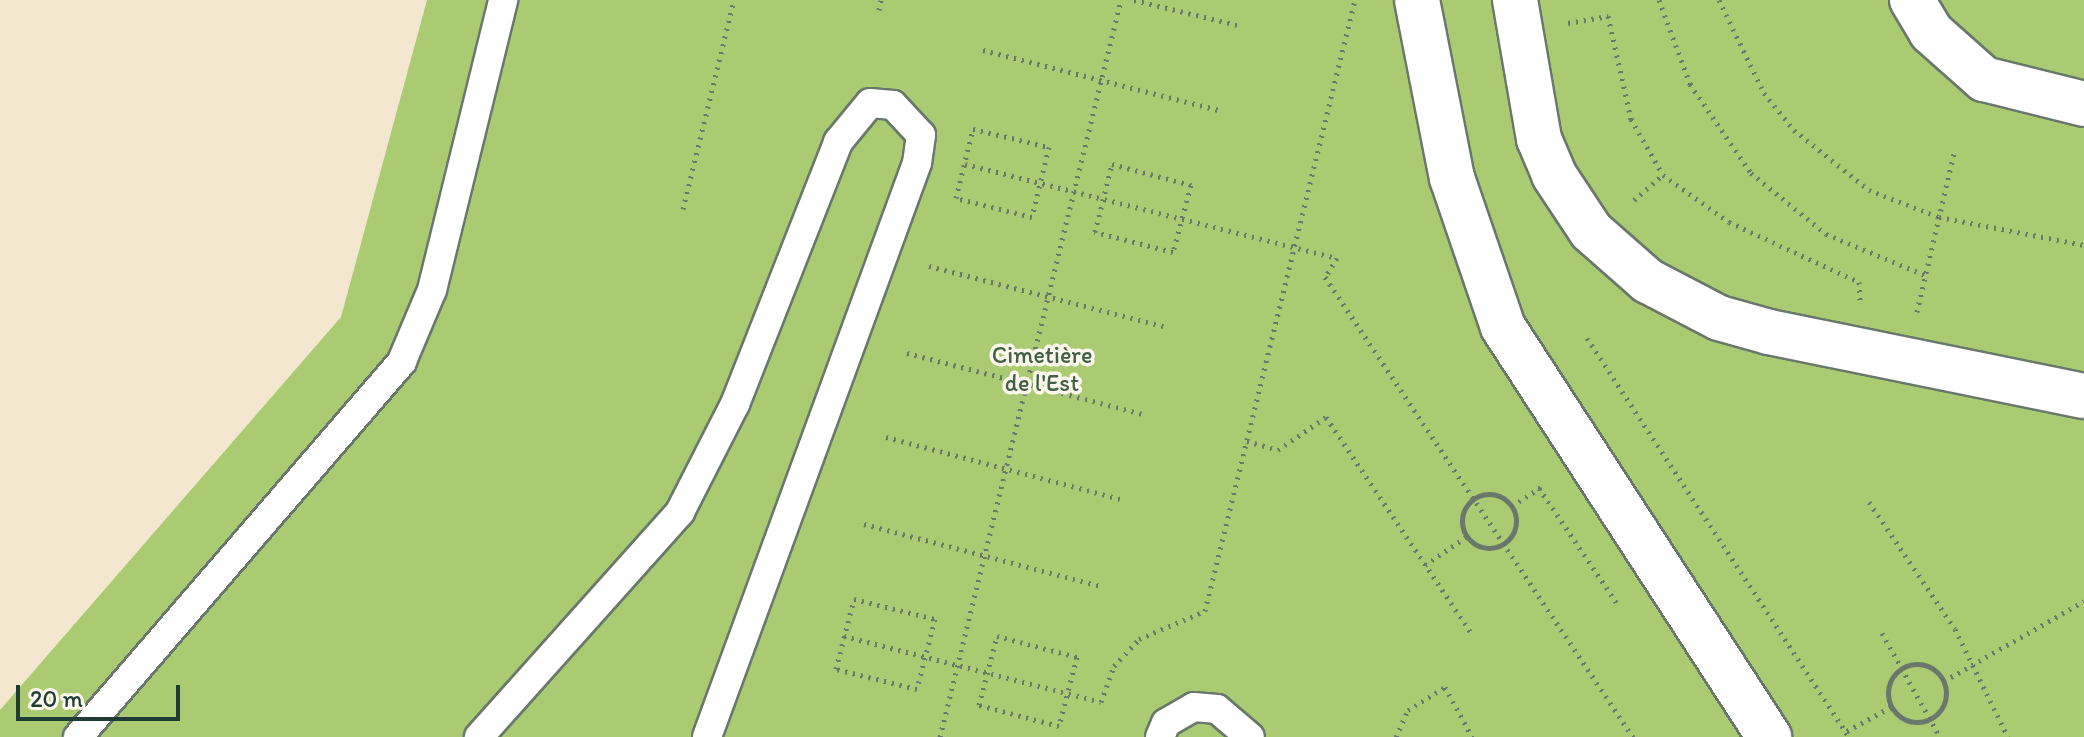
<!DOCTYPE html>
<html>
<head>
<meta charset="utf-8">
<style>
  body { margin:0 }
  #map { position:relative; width:2084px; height:737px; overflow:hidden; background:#f3e7cf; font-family:Itim,sans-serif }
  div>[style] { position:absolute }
  .green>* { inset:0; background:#abcb73 }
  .path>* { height:5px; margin-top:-2.5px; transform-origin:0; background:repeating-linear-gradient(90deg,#69786a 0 2px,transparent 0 8px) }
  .path>.ring { margin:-2.5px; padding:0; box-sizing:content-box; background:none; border:5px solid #69786a; border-radius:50% }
  .roads { filter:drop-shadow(2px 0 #69786a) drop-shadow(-2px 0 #69786a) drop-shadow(0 2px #69786a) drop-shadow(0 -2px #69786a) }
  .lane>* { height:28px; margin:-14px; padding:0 14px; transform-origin:14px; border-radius:14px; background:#fff }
  .street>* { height:44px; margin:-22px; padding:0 22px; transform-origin:22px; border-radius:22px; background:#fff }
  span { translate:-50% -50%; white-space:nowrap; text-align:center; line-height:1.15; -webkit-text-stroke:7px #fbf7ec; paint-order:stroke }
  .park-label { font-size:24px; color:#426044 }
  .scale { position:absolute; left:16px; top:685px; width:164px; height:36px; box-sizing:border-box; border:4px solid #1f3d34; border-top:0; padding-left:10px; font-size:24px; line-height:28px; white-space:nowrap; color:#1f3d34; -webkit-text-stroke:6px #fbf7ec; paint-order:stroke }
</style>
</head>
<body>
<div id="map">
  <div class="green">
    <div style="clip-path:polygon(427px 0,2084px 0,2084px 737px,0 737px,0 710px,341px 317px)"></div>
  </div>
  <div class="path">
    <div style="left:1134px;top:0;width:106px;rotate:13.6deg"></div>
    <div style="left:1659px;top:0;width:90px;rotate:69.7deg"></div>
    <div style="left:1690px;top:84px;width:108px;rotate:55.6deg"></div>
    <div style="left:1751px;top:173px;width:97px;rotate:39.1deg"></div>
    <div style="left:1826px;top:234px;width:107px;rotate:22.5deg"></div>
    <div style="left:1719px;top:0;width:103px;rotate:64.2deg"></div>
    <div style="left:1764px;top:93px;width:48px;rotate:51deg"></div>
    <div style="left:1794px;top:130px;width:96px;rotate:38.7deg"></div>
    <div style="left:1869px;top:190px;width:75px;rotate:21.1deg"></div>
    <div style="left:1939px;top:217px;width:148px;rotate:10.9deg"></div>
    <div style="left:879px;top:10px;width:10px;rotate:-79deg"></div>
    <div style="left:1568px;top:23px;width:41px;rotate:-9.9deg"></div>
    <div style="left:1608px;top:16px;width:106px;rotate:77.4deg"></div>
    <div style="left:1631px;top:119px;width:64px;rotate:60.3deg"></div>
    <div style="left:1663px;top:175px;width:81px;rotate:35.5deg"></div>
    <div style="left:1729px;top:222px;width:143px;rotate:24.8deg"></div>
    <div style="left:1859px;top:282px;width:18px;rotate:87deg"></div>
    <div style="left:983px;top:50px;width:243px;rotate:14.3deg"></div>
    <div style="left:973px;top:129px;width:78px;rotate:13.3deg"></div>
    <div style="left:1049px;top:147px;width:72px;rotate:103.7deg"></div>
    <div style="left:1032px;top:217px;width:78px;rotate:-166deg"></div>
    <div style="left:956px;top:198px;width:71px;rotate:-76.2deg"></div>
    <div style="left:965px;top:164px;width:384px;rotate:14.2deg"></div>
    <div style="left:1337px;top:258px;width:22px;rotate:122deg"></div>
    <div style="left:1325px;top:277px;width:554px;rotate:56.2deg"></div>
    <div style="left:1112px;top:164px;width:82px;rotate:14.9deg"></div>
    <div style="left:1191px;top:185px;width:69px;rotate:105deg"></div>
    <div style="left:1173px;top:252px;width:81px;rotate:-165.6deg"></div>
    <div style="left:1095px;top:232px;width:70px;rotate:-76deg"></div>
    <div style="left:1634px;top:200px;width:38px;rotate:-41deg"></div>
    <div style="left:683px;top:209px;width:215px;rotate:-76.3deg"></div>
    <div style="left:929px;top:266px;width:242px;rotate:14.4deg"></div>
    <div style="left:1917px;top:312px;width:163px;rotate:-76.9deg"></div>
    <div style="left:1587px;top:338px;width:477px;rotate:56.7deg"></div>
    <div style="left:907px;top:353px;width:244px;rotate:14.5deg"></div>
    <div style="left:886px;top:437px;width:242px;rotate:14.8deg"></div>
    <div style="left:1247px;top:441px;width:32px;rotate:16deg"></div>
    <div style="left:1278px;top:450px;width:58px;rotate:-34.5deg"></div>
    <div style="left:1326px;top:417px;width:262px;rotate:56.1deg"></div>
    <div style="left:1539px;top:488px;width:139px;rotate:55.9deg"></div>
    <div class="ring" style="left:1462px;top:494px;width:49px;height:49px"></div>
    <div style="left:1869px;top:502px;width:153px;rotate:55.9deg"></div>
    <div style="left:1955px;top:629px;width:120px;rotate:63.9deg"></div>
    <div style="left:1512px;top:506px;width:35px;rotate:-33deg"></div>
    <div style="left:864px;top:524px;width:245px;rotate:14.7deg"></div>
    <div style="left:1425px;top:565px;width:50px;rotate:-34.3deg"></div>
    <div style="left:854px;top:599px;width:83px;rotate:13.9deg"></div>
    <div style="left:935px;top:619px;width:72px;rotate:104.4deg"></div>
    <div style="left:917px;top:689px;width:83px;rotate:-166.1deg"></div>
    <div style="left:836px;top:669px;width:72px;rotate:-75.6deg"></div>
    <div style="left:1882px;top:633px;width:119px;rotate:60.9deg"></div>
    <div style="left:844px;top:636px;width:265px;rotate:14.4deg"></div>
    <div style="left:1101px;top:702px;width:38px;rotate:-70deg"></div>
    <div style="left:1114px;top:666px;width:37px;rotate:-47deg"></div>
    <div style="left:1139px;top:639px;width:72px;rotate:-23deg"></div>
    <div style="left:1205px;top:611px;width:629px;rotate:-76.21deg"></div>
    <div style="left:997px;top:636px;width:83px;rotate:14.7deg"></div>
    <div style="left:1077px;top:657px;width:71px;rotate:104.6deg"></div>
    <div style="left:1059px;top:726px;width:83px;rotate:-165.3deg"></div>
    <div style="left:979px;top:705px;width:71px;rotate:-75.4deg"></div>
    <div class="ring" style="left:1888px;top:664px;width:53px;height:53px"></div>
    <div style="left:1944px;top:681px;width:161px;rotate:-29.7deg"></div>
    <div style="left:1847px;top:731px;width:50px;rotate:-28.6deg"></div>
    <div style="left:940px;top:737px;width:759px;rotate:-76.2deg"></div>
    <div style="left:1396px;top:737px;width:30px;rotate:-66deg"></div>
    <div style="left:1408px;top:710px;width:44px;rotate:-31.9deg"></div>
    <div style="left:1445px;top:687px;width:57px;rotate:61.6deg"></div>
  </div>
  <div class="roads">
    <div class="lane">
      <div style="left:78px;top:737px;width:496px;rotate:-49.2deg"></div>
      <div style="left:402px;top:361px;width:77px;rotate:-67.1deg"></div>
      <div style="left:432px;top:290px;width:299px;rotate:-76.2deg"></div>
      <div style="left:479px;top:737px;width:302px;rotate:-48.2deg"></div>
      <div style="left:680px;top:512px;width:121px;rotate:-63deg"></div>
      <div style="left:735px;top:404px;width:282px;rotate:-68.5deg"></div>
      <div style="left:838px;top:142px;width:50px;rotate:-50.6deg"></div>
      <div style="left:870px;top:103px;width:23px;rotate:5deg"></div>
      <div style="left:893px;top:105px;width:41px;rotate:47deg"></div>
      <div style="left:921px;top:135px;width:28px;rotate:98deg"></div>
      <div style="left:917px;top:163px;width:611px;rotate:110.1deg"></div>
      <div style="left:1160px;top:737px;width:15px;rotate:-67deg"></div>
      <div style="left:1166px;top:723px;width:32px;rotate:-30deg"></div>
      <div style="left:1194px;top:707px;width:23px;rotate:5deg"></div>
      <div style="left:1217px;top:709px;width:43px;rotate:40.3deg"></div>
    </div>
    <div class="street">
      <div style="left:1417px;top:0;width:181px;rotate:78.9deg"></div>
      <div style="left:1452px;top:178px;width:157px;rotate:71.1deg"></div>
      <div style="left:1503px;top:327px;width:489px;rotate:57deg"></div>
      <div style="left:1515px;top:0;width:141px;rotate:80.2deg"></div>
      <div style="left:1539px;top:139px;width:39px;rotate:67deg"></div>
      <div style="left:1554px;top:175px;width:67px;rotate:56.5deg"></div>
      <div style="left:1591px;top:231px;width:76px;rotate:41.3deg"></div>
      <div style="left:1648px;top:281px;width:80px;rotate:27.5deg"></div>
      <div style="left:1719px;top:318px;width:52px;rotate:15.6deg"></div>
      <div style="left:1769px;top:332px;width:321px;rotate:11.5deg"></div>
      <div style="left:1912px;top:0;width:37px;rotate:59deg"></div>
      <div style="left:1931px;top:32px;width:71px;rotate:41.6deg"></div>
      <div style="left:1984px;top:79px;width:103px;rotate:14deg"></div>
    </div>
  </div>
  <div class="park-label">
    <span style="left:1042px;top:369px">Cimetière<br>de l'Est</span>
  </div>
  <div class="scale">20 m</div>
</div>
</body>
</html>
